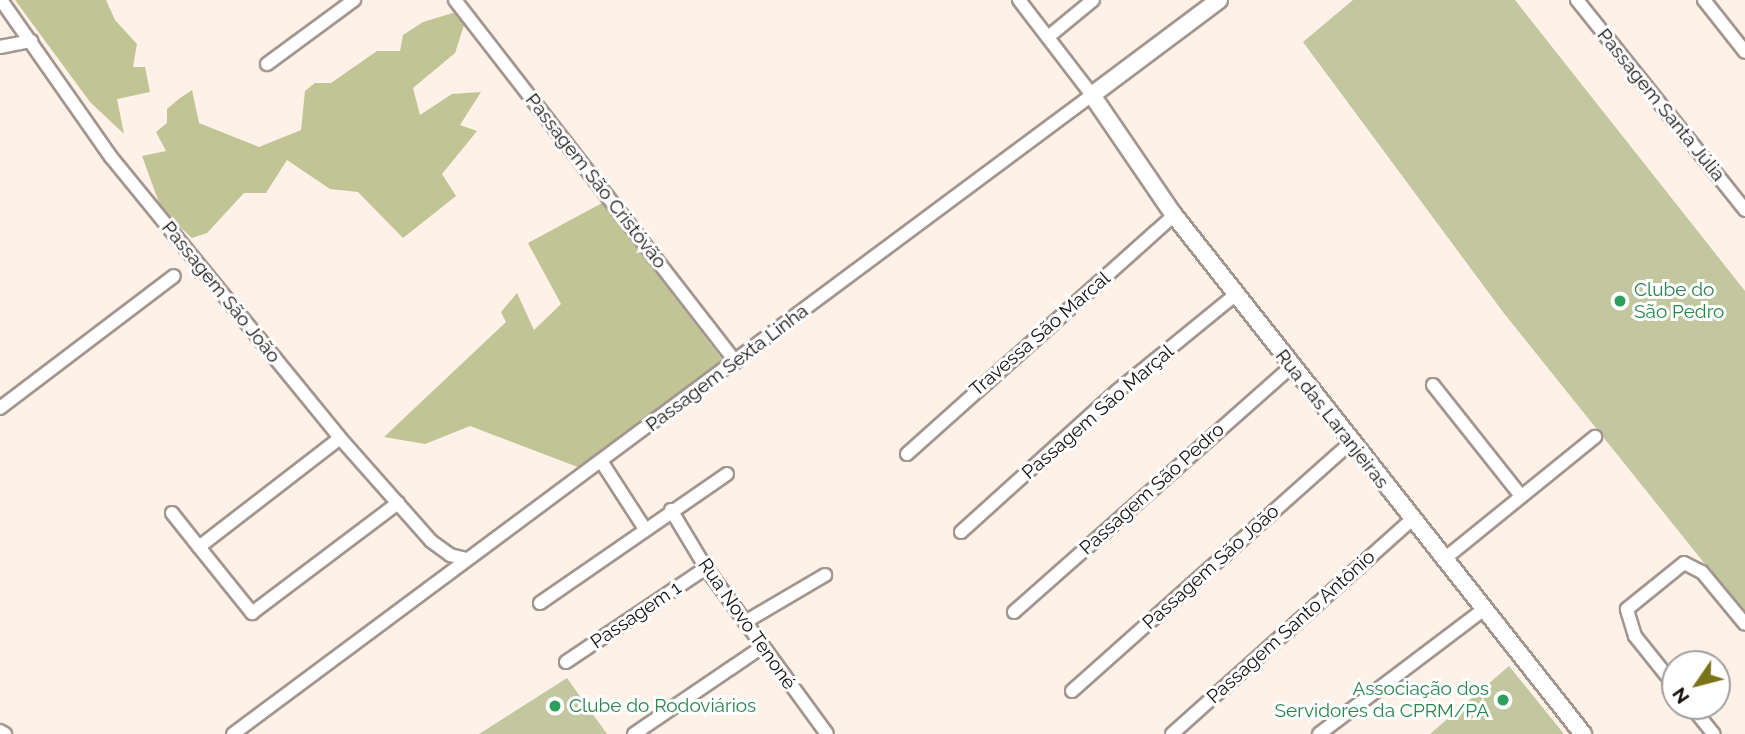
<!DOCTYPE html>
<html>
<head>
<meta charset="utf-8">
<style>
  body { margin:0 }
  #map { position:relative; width:1745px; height:734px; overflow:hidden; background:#fdf1e8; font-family:Raleway,sans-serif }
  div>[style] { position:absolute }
  .green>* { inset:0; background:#c3c79f }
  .forest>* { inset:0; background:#c1c595 }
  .roads { filter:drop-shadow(2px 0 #a2968f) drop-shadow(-2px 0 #a2968f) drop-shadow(0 2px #a2968f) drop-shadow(0 -2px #a2968f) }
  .minor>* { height:12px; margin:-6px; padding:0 6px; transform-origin:6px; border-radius:6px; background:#fff }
  .tertiary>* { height:16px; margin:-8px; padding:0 8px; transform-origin:8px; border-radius:8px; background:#fff }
  .dots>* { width:19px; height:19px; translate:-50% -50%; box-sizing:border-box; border:4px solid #fff; border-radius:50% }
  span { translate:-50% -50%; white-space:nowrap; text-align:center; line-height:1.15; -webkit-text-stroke:6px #fff; paint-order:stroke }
  .street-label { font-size:19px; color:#130f0c }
  .leisure-label { font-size:19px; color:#27864d }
  .left { translate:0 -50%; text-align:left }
  .right { translate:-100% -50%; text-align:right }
  .north { position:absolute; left:1661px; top:650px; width:70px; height:70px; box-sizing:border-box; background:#fff; border:2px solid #a19f9e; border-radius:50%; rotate:235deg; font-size:19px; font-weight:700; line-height:28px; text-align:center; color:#130f0c }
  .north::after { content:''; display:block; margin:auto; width:24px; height:32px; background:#787317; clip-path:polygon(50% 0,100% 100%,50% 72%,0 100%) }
</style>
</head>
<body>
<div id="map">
  <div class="green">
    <div style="clip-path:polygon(1353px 0,1515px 0,1745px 291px,1745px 614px,1503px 312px,1303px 42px)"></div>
    <div style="clip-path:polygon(1509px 666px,1564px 734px,1430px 734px)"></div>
    <div style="clip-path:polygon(567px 678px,607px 734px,479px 734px)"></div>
  </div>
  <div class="forest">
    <div style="clip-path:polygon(15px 0,106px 0,115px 20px,137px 44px,133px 67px,145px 67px,150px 92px,117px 99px,124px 134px,90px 102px)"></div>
    <div style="clip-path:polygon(456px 12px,466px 19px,455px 53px,413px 88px,420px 115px,452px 94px,481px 92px,460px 125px,477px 131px,442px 174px,456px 196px,403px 238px,358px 192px,330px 189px,287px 160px,266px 193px,244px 193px,207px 233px,192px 238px,162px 211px,142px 156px,166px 151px,156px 132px,167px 123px,167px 109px,180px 98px,192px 90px,199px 123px,259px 147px,301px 130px,305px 91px,315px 83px,331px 83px,377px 51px,400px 51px,403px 35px,423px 22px)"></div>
    <div style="clip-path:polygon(602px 203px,726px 364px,583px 469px,470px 426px,425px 444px,384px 437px,506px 322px,501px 312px,517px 293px,534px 330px,561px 304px,528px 243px)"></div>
  </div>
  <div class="roads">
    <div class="minor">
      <div style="left:1px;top:0;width:192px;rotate:55deg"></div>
      <div style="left:111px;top:157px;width:362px;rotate:50.8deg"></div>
      <div style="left:340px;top:438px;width:137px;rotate:48.5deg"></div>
      <div style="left:431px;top:541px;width:24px;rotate:36deg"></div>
      <div style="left:450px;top:555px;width:16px;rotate:14deg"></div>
      <div style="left:455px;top:0;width:458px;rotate:52.2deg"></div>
      <div style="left:1577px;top:0;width:269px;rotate:51.3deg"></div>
      <div style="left:1704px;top:0;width:66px;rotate:51.7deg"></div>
      <div style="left:1048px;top:37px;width:58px;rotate:-39.4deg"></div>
      <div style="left:0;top:47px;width:32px;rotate:-11deg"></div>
      <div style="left:267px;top:64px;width:108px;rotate:-36.3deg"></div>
      <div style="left:1433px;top:385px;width:142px;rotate:51.6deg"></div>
      <div style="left:0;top:408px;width:218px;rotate:-37.2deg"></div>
      <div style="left:907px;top:454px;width:358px;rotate:-41.8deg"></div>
      <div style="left:601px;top:461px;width:81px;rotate:57.1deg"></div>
      <div style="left:671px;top:510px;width:68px;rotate:58.9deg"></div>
      <div style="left:706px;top:568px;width:205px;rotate:53.9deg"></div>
      <div style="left:172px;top:513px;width:43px;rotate:51.5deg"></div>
      <div style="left:199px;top:547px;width:178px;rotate:-37.7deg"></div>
      <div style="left:961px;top:532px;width:209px;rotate:-42.1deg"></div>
      <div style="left:1116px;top:392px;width:155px;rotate:-39.2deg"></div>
      <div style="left:199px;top:547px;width:85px;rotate:51.2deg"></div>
      <div style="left:252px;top:613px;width:183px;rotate:-37deg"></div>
      <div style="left:1443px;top:560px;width:196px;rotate:-39deg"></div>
      <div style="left:540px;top:603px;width:227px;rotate:-34.6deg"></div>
      <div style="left:1014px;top:612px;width:370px;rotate:-41.5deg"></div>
      <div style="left:745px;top:622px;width:93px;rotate:-30.4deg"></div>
      <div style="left:566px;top:662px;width:169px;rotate:-33.9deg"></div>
      <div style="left:1675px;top:686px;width:64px;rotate:-128.7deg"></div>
      <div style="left:1635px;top:636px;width:28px;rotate:-107deg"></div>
      <div style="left:1627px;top:609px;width:73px;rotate:-38.9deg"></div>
      <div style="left:1684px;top:563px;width:20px;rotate:27deg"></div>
      <div style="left:1702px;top:572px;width:67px;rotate:50.4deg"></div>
      <div style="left:1072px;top:691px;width:373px;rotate:-41.7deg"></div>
      <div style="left:1691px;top:706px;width:36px;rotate:51deg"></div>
      <div style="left:0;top:731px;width:6px;rotate:31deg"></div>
      <div style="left:233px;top:734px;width:1071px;rotate:-36.65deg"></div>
      <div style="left:1092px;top:95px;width:120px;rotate:-127.5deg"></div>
      <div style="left:634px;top:734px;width:155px;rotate:-34.2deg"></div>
      <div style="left:1172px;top:734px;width:321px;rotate:-41.8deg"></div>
      <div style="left:1319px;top:734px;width:206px;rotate:-37.1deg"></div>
    </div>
    <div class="tertiary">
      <div style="left:1219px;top:0;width:159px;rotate:143.2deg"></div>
      <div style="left:1092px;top:95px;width:145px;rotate:55.7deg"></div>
      <div style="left:1174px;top:215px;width:661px;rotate:51.76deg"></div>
    </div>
  </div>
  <div class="dots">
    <div style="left:1620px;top:301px;background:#2e9e5b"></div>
    <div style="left:1503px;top:700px;background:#2e9e5b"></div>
    <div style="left:555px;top:706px;background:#2e9e5b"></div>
  </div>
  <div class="street-label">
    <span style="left:1661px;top:105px;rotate:51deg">Passagem Santa Júlia</span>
    <span style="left:596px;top:181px;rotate:52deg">Passagem São Cristóvão</span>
    <span style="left:221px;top:292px;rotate:51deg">Passagem São João</span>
    <span style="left:1040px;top:334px;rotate:-41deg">Travessa São Marcal</span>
    <span style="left:727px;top:368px;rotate:-37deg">Passagem Sexta Linha</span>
    <span style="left:1098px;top:412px;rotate:-41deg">Passagem São Marçal</span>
    <span style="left:1332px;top:419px;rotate:52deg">Rua das Laranjeiras</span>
    <span style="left:1152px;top:489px;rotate:-42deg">Passagem São Pedro</span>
    <span style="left:1211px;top:567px;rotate:-42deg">Passagem São João</span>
    <span style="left:636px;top:615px;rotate:-34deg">Passagem 1</span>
    <span style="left:747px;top:624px;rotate:55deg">Rua Novo Tenoné</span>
    <span style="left:1291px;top:627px;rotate:-42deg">Passagem Santo Antônio</span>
  </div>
  <div class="leisure-label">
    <span class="left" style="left:1634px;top:301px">Clube do<br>São Pedro</span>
    <span class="right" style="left:1489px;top:700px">Associação dos<br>Servidores da CPRM/PA</span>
    <span class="left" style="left:569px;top:706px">Clube do Rodoviários</span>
  </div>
  <div class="north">N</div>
</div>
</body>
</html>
